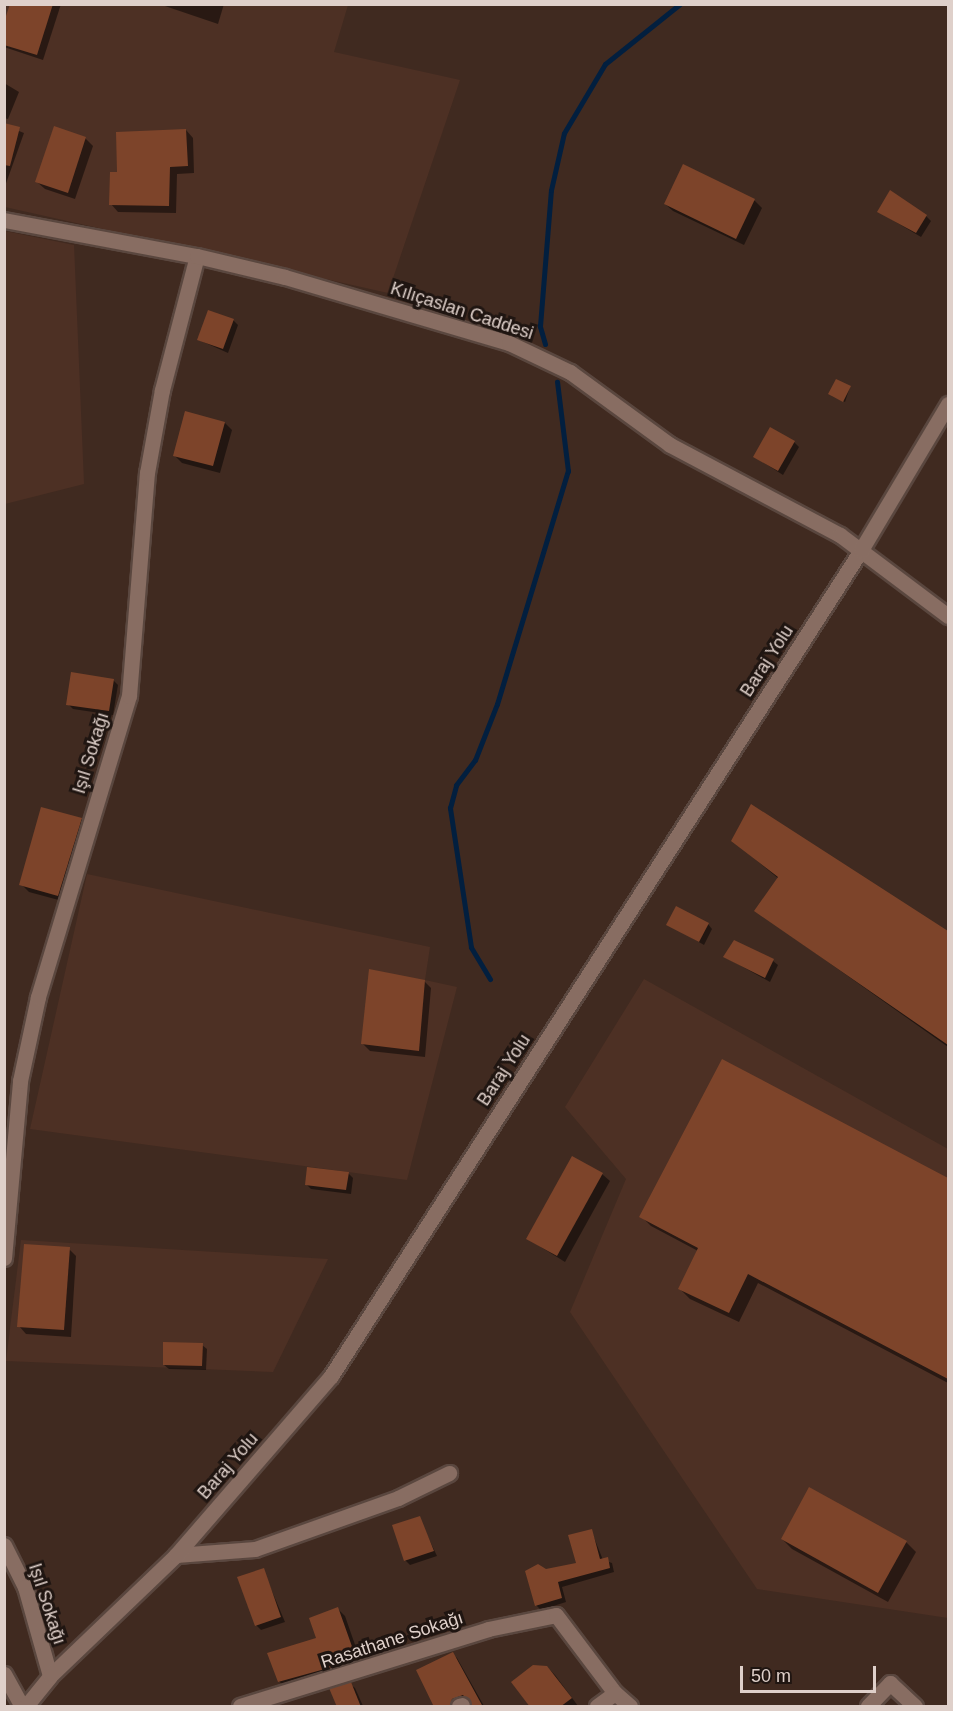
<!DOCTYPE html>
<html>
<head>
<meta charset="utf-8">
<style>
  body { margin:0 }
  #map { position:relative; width:953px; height:1711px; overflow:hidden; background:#402a20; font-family:Arial,sans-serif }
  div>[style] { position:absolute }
  .built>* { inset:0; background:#4d3024 }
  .shadow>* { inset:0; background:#0007 }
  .stream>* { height:5px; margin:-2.5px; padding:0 2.5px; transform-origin:2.5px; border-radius:2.5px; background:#021f3f }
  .building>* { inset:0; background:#7d442a }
  .roads { filter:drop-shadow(2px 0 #5a473f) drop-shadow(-2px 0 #5a473f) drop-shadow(0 2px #5a473f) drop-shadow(0 -2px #5a473f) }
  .street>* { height:15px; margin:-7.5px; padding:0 7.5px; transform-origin:7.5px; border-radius:7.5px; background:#886d62 }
  .secondary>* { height:15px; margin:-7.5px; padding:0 7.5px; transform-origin:7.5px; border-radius:7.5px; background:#886d62 }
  span { translate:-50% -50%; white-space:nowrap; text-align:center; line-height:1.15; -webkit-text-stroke:6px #1f1511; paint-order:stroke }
  .street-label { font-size:18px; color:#dfd0ca }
  .frame { position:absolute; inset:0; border:6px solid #dfd0ca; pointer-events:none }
  .scale { position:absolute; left:740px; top:1666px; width:136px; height:27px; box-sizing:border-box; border:3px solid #dfd0ca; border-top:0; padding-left:8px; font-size:18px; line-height:21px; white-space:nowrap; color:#dfd0ca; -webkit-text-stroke:4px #1f1511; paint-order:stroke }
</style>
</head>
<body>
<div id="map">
  <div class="built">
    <div style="clip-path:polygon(5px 5px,348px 5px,334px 52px,460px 80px,388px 293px,5px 207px)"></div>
    <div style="clip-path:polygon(5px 231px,74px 245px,84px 484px,5px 504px)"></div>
    <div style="clip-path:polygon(87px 874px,430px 947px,425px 980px,457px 987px,407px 1180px,30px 1129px)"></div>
    <div style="clip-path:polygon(644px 979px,948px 1149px,948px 1618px,757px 1589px,570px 1312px,626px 1179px,565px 1107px)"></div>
    <div style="clip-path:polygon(21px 1240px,328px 1259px,273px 1372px,6px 1361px)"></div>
  </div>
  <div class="shadow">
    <div style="clip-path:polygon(16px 4px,61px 4px,43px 60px,4px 47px,4px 27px)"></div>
    <div style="clip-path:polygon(159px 4px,224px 4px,218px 24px)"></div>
    <div style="clip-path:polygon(4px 83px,19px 92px,8px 119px,4px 118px)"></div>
    <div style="clip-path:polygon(4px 125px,24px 133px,4px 189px)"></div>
    <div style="clip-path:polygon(186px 130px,193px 138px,194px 173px,177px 174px,176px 213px,118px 212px,111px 204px,119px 174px)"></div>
    <div style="clip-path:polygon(85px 138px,93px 146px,75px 199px,45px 189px,37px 182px)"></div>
    <div style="clip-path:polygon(683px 166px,755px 201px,762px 208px,744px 245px,673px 211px,665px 204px)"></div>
    <div style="clip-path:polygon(879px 212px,926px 216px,931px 221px,921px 237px)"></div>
    <div style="clip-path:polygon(233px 320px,238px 325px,228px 353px,199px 340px)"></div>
    <div style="clip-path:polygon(850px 387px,845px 402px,832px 396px)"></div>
    <div style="clip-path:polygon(225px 423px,232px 430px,220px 473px,182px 463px,174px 455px)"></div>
    <div style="clip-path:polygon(794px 442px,799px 447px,783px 475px,755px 457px)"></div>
    <div style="clip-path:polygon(113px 680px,118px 685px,113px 715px,73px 709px,68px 704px)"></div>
    <div style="clip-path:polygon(751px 806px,948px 933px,948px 1047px,756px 911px,779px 879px,733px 841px)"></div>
    <div style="clip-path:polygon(81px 819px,88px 827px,66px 902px,29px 892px,21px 884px)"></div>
    <div style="clip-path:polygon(668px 924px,708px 924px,712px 929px,704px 945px)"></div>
    <div style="clip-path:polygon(725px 957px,773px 961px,778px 965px,770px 982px)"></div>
    <div style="clip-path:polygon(424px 981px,431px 988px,425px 1057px,370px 1051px,363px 1044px)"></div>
    <div style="clip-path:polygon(722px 1061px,948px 1180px,948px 1383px,758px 1283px,739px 1322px,690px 1299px,680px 1289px,698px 1251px,651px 1226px,641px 1216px)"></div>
    <div style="clip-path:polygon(348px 1173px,353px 1178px,351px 1194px,311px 1189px,306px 1184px)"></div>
    <div style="clip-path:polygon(602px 1174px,610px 1181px,565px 1262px,528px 1239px)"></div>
    <div style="clip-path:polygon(69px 1249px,76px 1256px,71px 1337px,26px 1334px,19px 1326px)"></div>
    <div style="clip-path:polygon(202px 1345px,207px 1349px,206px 1370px,169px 1369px,164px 1365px)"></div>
    <div style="clip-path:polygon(419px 1518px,437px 1556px,410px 1565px,405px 1560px)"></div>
    <div style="clip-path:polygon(591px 1530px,603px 1560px,612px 1563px,614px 1572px,562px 1587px,566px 1602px,541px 1610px,536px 1605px,546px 1571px,578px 1564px)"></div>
    <div style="clip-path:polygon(782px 1539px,906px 1542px,916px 1552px,888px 1602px,792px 1549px)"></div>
    <div style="clip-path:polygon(263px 1570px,285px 1622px,261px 1630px,256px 1625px)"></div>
    <div style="clip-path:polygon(338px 1609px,345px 1616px,361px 1662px,285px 1688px,279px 1681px,318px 1639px)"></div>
    <div style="clip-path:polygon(452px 1654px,457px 1658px,484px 1706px,470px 1706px,470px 1702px,435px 1706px)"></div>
    <div style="clip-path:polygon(547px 1667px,555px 1675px,578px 1706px,532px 1706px)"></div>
    <div style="clip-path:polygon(350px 1684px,355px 1688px,363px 1706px,339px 1706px)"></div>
  </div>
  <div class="stream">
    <div style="left:545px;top:344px;width:19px;rotate:-106deg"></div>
    <div style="left:540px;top:326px;width:136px;rotate:-85.4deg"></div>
    <div style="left:551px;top:190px;width:58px;rotate:-77.2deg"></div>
    <div style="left:564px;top:133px;width:80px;rotate:-59.3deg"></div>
    <div style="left:605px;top:64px;width:96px;rotate:-38.7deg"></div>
    <div style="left:490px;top:979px;width:37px;rotate:-121deg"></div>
    <div style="left:471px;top:947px;width:141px;rotate:-98.6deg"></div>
    <div style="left:450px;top:808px;width:24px;rotate:-75deg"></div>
    <div style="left:456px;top:785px;width:31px;rotate:-53deg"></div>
    <div style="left:475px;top:760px;width:60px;rotate:-68.6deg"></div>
    <div style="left:497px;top:704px;width:244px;rotate:-73.1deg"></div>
    <div style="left:568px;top:471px;width:90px;rotate:-97deg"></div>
  </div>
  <div class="building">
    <div style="clip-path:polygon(10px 4px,53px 4px,37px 55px,4px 45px,4px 22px)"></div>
    <div style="clip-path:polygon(4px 123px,20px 127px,10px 166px,4px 165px)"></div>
    <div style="clip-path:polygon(54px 126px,86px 137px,68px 193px,35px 182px)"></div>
    <div style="clip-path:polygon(186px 129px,188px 166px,170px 167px,169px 206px,109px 205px,110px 172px,117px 172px,116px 132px)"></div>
    <div style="clip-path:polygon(683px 164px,755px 199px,736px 239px,664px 204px)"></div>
    <div style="clip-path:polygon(890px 190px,927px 215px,916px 233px,877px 212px)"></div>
    <div style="clip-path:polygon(208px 310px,234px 319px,223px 349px,197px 340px)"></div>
    <div style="clip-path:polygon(836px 379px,851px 386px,843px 402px,828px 394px)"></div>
    <div style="clip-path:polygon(185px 411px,225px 422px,213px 466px,173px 456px)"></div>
    <div style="clip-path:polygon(770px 427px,795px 441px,778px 471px,753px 457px)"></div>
    <div style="clip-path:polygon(71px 672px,114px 679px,109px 711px,66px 705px)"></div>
    <div style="clip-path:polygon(751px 804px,948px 931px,948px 1045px,754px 911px,778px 877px,731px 841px)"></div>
    <div style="clip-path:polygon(41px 807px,82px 818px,58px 896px,19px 885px)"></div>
    <div style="clip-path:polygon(676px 906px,709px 923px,699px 942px,666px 925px)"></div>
    <div style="clip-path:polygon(734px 940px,774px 959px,765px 978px,723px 957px)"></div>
    <div style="clip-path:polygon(369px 969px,425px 980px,419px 1051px,361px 1044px)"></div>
    <div style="clip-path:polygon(722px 1059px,948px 1178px,948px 1379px,748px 1274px,729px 1313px,678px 1289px,698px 1248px,639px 1217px)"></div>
    <div style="clip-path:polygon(572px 1156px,603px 1173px,557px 1256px,526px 1239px)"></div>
    <div style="clip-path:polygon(307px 1167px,349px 1172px,346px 1190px,305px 1185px)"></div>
    <div style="clip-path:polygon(24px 1244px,70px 1247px,64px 1330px,17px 1327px)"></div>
    <div style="clip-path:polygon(163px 1342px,203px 1343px,202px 1366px,163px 1365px)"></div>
    <div style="clip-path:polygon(809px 1487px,907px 1541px,878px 1593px,781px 1539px)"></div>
    <div style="clip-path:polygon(420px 1516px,434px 1551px,404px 1561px,392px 1525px)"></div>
    <div style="clip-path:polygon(592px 1529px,600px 1559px,608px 1557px,610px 1568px,558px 1582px,562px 1598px,535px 1606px,525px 1571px,538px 1564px,546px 1569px,576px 1563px,568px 1535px)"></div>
    <div style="clip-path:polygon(264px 1568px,281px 1617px,255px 1626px,237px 1577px)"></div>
    <div style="clip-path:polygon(338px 1607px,355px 1655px,341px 1660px,343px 1664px,278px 1682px,267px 1653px,316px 1638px,309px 1618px)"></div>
    <div style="clip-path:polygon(453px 1652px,483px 1707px,472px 1707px,463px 1695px,452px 1699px,450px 1707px,434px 1707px,416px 1670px)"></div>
    <div style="clip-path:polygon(533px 1665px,547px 1666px,572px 1698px,560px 1707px,530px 1707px,511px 1682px)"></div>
    <div style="clip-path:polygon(351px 1682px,361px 1707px,337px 1707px,329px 1688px)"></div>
  </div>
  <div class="roads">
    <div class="street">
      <div style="left:4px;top:1258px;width:178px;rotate:-84.8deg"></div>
      <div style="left:20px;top:1081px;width:86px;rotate:-77.9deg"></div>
      <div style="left:38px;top:997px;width:314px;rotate:-73.2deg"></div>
      <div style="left:129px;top:696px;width:224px;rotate:-85.4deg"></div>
      <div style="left:147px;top:473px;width:84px;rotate:-79.8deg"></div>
      <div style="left:162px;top:390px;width:138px;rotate:-75.4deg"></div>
      <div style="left:4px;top:1545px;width:47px;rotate:63.4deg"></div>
      <div style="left:25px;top:1587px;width:92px;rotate:74.3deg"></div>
      <div style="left:176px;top:1555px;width:79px;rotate:-4.3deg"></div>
      <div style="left:255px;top:1549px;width:152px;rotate:-19.6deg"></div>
      <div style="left:398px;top:1498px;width:57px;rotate:-26.1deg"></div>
      <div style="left:240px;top:1706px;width:260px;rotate:-17.2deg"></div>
      <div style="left:488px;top:1629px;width:69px;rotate:-11.6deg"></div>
      <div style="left:556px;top:1615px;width:98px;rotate:52.9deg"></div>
      <div style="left:615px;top:1693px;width:20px;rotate:41deg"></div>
      <div style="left:459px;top:1706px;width:3px;rotate:-18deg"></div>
      <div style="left:597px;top:1706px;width:22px;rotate:-36deg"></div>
      <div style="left:868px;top:1706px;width:32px;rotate:-46deg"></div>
      <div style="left:890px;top:1683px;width:34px;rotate:43deg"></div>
    </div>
    <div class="secondary">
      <div style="left:4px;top:220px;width:196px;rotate:10.6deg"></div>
      <div style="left:197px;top:256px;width:90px;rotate:13.4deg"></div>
      <div style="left:285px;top:277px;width:234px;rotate:16.4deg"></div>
      <div style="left:509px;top:343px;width:68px;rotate:25.4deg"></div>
      <div style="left:570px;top:372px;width:124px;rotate:36.1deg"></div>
      <div style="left:670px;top:445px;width:192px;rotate:27.9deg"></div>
      <div style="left:840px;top:535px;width:135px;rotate:36.9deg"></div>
      <div style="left:4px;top:1674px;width:37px;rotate:61deg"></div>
      <div style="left:26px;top:1706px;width:38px;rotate:-51deg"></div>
      <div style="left:50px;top:1676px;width:175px;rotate:-43.8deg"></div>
      <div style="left:176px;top:1555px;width:237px;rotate:-49.1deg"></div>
      <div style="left:331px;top:1376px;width:981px;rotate:-57.31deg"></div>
      <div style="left:861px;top:550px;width:170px;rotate:-59.2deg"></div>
    </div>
  </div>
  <div class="street-label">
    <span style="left:462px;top:311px;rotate:18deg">Kılıçaslan Caddesi</span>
    <span style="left:767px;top:661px;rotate:-57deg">Baraj Yolu</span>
    <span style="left:91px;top:753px;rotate:-73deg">Işıl Sokağı</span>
    <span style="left:504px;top:1070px;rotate:-57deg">Baraj Yolu</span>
    <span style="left:228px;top:1466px;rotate:-49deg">Baraj Yolu</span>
    <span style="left:47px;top:1604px;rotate:72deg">Işıl Sokağı</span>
    <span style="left:392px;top:1640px;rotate:-18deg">Rasathane Sokağı</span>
  </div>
  <div class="frame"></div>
  <div class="scale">50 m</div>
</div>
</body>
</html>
